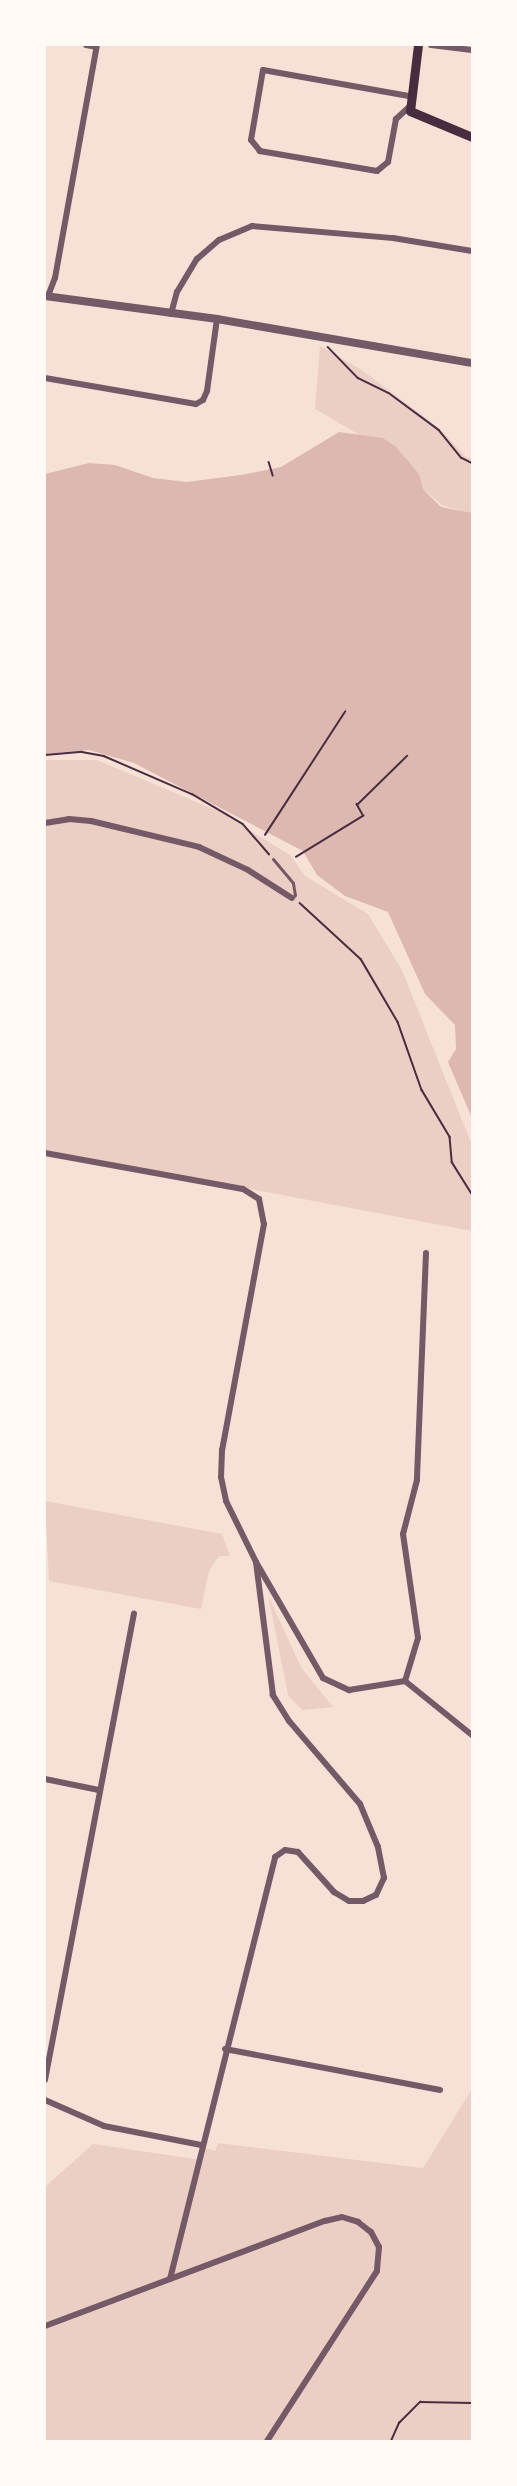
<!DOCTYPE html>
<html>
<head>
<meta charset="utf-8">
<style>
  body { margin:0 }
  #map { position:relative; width:517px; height:2486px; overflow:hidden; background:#f7e1d7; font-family:"Space Grotesk",sans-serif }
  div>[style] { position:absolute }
  .green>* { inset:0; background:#ebcfc5 }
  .water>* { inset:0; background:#dcb8b0 }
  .path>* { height:1.5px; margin:-0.75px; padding:0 0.75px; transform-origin:0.75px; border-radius:0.75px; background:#4a2c40 }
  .service>* { height:3px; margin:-1.5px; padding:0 1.5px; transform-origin:1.5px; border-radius:1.5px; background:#755966 }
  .minor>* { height:6px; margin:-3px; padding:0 3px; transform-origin:3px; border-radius:3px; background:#755966 }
  .tertiary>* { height:8px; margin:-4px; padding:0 4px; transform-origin:4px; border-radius:4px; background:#755966 }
  .secondary>* { height:9px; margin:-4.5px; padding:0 4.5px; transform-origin:4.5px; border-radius:4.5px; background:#4a2c40 }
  span { translate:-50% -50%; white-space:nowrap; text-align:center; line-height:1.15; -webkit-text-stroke:6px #fffaf5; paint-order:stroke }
  .frame { position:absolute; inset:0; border:46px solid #fffaf5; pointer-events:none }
</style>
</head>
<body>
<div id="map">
  <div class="green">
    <div style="clip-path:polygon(320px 346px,362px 370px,440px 429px,466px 457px,472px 458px,472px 514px,442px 505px,363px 437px,315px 409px)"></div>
    <div style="clip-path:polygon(45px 760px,97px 760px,220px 812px,290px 855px,305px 876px,368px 914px,402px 970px,472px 1145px,472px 1231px,45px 1150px)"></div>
    <div style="clip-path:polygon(45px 1501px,222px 1534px,230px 1556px,219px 1556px,209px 1571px,201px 1609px,49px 1581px)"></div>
    <div style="clip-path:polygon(268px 1595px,301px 1667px,333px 1707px,302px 1710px,288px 1695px)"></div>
    <div style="clip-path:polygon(472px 2089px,472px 2441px,45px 2441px,45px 2187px,93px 2144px,202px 2160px,205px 2148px,215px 2151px,218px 2143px,423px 2168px)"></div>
  </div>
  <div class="water">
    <div style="clip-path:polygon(339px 432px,383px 438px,396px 447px,419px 474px,423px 489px,441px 507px,472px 513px,472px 1118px,448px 1062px,456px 1049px,455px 1025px,425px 994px,388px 912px,345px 896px,317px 875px,303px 851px,134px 763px,89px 750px,45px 754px,45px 474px,89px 463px,115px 465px,153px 478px,187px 482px,241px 475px,281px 467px)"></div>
  </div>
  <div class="path">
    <div style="left:328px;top:347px;width:43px;rotate:45.9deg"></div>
    <div style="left:358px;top:378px;width:34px;rotate:26deg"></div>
    <div style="left:389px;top:393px;width:62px;rotate:36.5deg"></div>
    <div style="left:439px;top:430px;width:36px;rotate:51deg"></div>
    <div style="left:462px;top:458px;width:11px;rotate:27deg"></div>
    <div style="left:269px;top:462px;width:14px;rotate:73deg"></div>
    <div style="left:45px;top:755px;width:37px;rotate:-5deg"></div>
    <div style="left:82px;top:752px;width:22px;rotate:10deg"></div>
    <div style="left:104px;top:756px;width:96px;rotate:23.4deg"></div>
    <div style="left:192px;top:794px;width:59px;rotate:30.5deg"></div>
    <div style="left:243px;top:824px;width:40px;rotate:49deg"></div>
    <div style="left:265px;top:835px;width:147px;rotate:-57deg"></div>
    <div style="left:296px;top:857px;width:79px;rotate:-31.5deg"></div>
    <div style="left:363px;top:816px;width:13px;rotate:-119deg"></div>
    <div style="left:357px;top:805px;width:70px;rotate:-44.4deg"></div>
    <div style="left:300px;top:903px;width:83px;rotate:42.6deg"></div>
    <div style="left:361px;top:959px;width:73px;rotate:59.6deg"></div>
    <div style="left:398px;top:1022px;width:72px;rotate:70.6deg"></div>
    <div style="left:422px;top:1090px;width:55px;rotate:59.2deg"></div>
    <div style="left:450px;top:1137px;width:25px;rotate:85deg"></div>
    <div style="left:452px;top:1162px;width:38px;rotate:58deg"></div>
    <div style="left:391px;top:2441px;width:20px;rotate:-66deg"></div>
    <div style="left:399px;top:2423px;width:30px;rotate:-45deg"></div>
    <div style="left:420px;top:2402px;width:52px;rotate:1.1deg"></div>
  </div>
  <div class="service">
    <div style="left:273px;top:859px;width:31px;rotate:50deg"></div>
    <div style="left:293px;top:883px;width:12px;rotate:81deg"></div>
    <div style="left:295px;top:895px;width:4px;rotate:135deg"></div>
  </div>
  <div class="minor">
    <div style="left:86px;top:45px;width:10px;rotate:11deg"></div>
    <div style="left:431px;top:45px;width:41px;rotate:7deg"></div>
    <div style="left:409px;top:107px;width:18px;rotate:137deg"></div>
    <div style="left:396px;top:119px;width:44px;rotate:100.5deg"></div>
    <div style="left:388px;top:162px;width:14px;rotate:141deg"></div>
    <div style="left:377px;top:171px;width:119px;rotate:-170.3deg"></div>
    <div style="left:260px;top:151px;width:14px;rotate:-129deg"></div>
    <div style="left:251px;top:140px;width:71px;rotate:-80.3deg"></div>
    <div style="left:263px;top:70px;width:148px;rotate:10.1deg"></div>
    <div style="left:48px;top:296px;width:19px;rotate:-69deg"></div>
    <div style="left:55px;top:278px;width:237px;rotate:-79.8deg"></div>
    <div style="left:171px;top:314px;width:23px;rotate:-75deg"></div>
    <div style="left:177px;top:292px;width:39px;rotate:-59deg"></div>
    <div style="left:197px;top:259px;width:29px;rotate:-41deg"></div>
    <div style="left:219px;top:240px;width:36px;rotate:-23deg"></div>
    <div style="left:252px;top:226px;width:142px;rotate:4.9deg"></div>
    <div style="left:393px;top:238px;width:80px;rotate:9.3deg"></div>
    <div style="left:45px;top:378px;width:153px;rotate:9.8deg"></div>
    <div style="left:196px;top:404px;width:8px;rotate:-30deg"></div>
    <div style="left:203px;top:400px;width:10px;rotate:-66deg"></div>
    <div style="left:207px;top:391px;width:73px;rotate:-82.1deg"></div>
    <div style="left:45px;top:823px;width:24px;rotate:-9deg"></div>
    <div style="left:69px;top:819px;width:22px;rotate:5deg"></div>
    <div style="left:91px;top:821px;width:111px;rotate:13.5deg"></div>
    <div style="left:199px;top:847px;width:54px;rotate:25.1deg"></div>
    <div style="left:248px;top:870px;width:52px;rotate:32.5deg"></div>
    <div style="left:45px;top:1153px;width:201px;rotate:10.3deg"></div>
    <div style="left:243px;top:1189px;width:19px;rotate:32deg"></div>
    <div style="left:259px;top:1199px;width:25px;rotate:79deg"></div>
    <div style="left:264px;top:1224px;width:230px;rotate:100.5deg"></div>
    <div style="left:222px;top:1450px;width:27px;rotate:92deg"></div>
    <div style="left:221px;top:1477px;width:25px;rotate:78deg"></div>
    <div style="left:226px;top:1501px;width:68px;rotate:63.8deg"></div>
    <div style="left:256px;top:1562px;width:134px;rotate:60deg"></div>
    <div style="left:323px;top:1678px;width:29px;rotate:25deg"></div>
    <div style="left:349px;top:1690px;width:57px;rotate:-9.1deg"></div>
    <div style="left:426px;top:1253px;width:227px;rotate:92.3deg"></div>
    <div style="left:417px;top:1480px;width:56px;rotate:104.5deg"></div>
    <div style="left:403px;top:1534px;width:105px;rotate:81.8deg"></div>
    <div style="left:418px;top:1638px;width:45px;rotate:106.8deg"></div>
    <div style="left:405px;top:1681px;width:86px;rotate:38.9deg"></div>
    <div style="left:45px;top:1779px;width:55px;rotate:11.5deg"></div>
    <div style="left:225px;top:2049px;width:219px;rotate:10.8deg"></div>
    <div style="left:45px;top:2080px;width:475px;rotate:-79.2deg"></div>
    <div style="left:45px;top:2100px;width:64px;rotate:23.8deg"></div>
    <div style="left:104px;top:2126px;width:99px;rotate:11.1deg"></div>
    <div style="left:170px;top:2279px;width:435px;rotate:-76deg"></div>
    <div style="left:275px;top:1857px;width:12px;rotate:-35deg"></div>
    <div style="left:285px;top:1850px;width:13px;rotate:9deg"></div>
    <div style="left:298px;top:1852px;width:54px;rotate:48deg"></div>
    <div style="left:334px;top:1892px;width:17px;rotate:31deg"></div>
    <div style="left:349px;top:1901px;width:14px"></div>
    <div style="left:363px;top:1901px;width:14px;rotate:-25deg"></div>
    <div style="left:376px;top:1895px;width:19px;rotate:-65deg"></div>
    <div style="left:384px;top:1878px;width:32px;rotate:-101deg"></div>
    <div style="left:378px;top:1847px;width:47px;rotate:-112.7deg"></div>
    <div style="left:360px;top:1804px;width:109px;rotate:-130.5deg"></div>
    <div style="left:289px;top:1721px;width:31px;rotate:-122deg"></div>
    <div style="left:273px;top:1695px;width:134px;rotate:-97.3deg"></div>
    <div style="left:45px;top:2326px;width:299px;rotate:-20.6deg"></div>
    <div style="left:325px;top:2221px;width:17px;rotate:-13deg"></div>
    <div style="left:342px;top:2217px;width:17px;rotate:17deg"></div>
    <div style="left:358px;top:2222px;width:16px;rotate:38deg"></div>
    <div style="left:371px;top:2232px;width:17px;rotate:62deg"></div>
    <div style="left:379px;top:2247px;width:24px;rotate:95deg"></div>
    <div style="left:377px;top:2271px;width:202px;rotate:122.9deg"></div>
  </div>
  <div class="tertiary">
    <div style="left:45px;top:296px;width:174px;rotate:7.6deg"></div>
    <div style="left:217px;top:319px;width:259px;rotate:9.8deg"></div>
  </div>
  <div class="secondary">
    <div style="left:418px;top:45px;width:66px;rotate:96.9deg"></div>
    <div style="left:410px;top:111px;width:67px;rotate:22.8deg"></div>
  </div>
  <div class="frame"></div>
</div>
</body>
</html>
